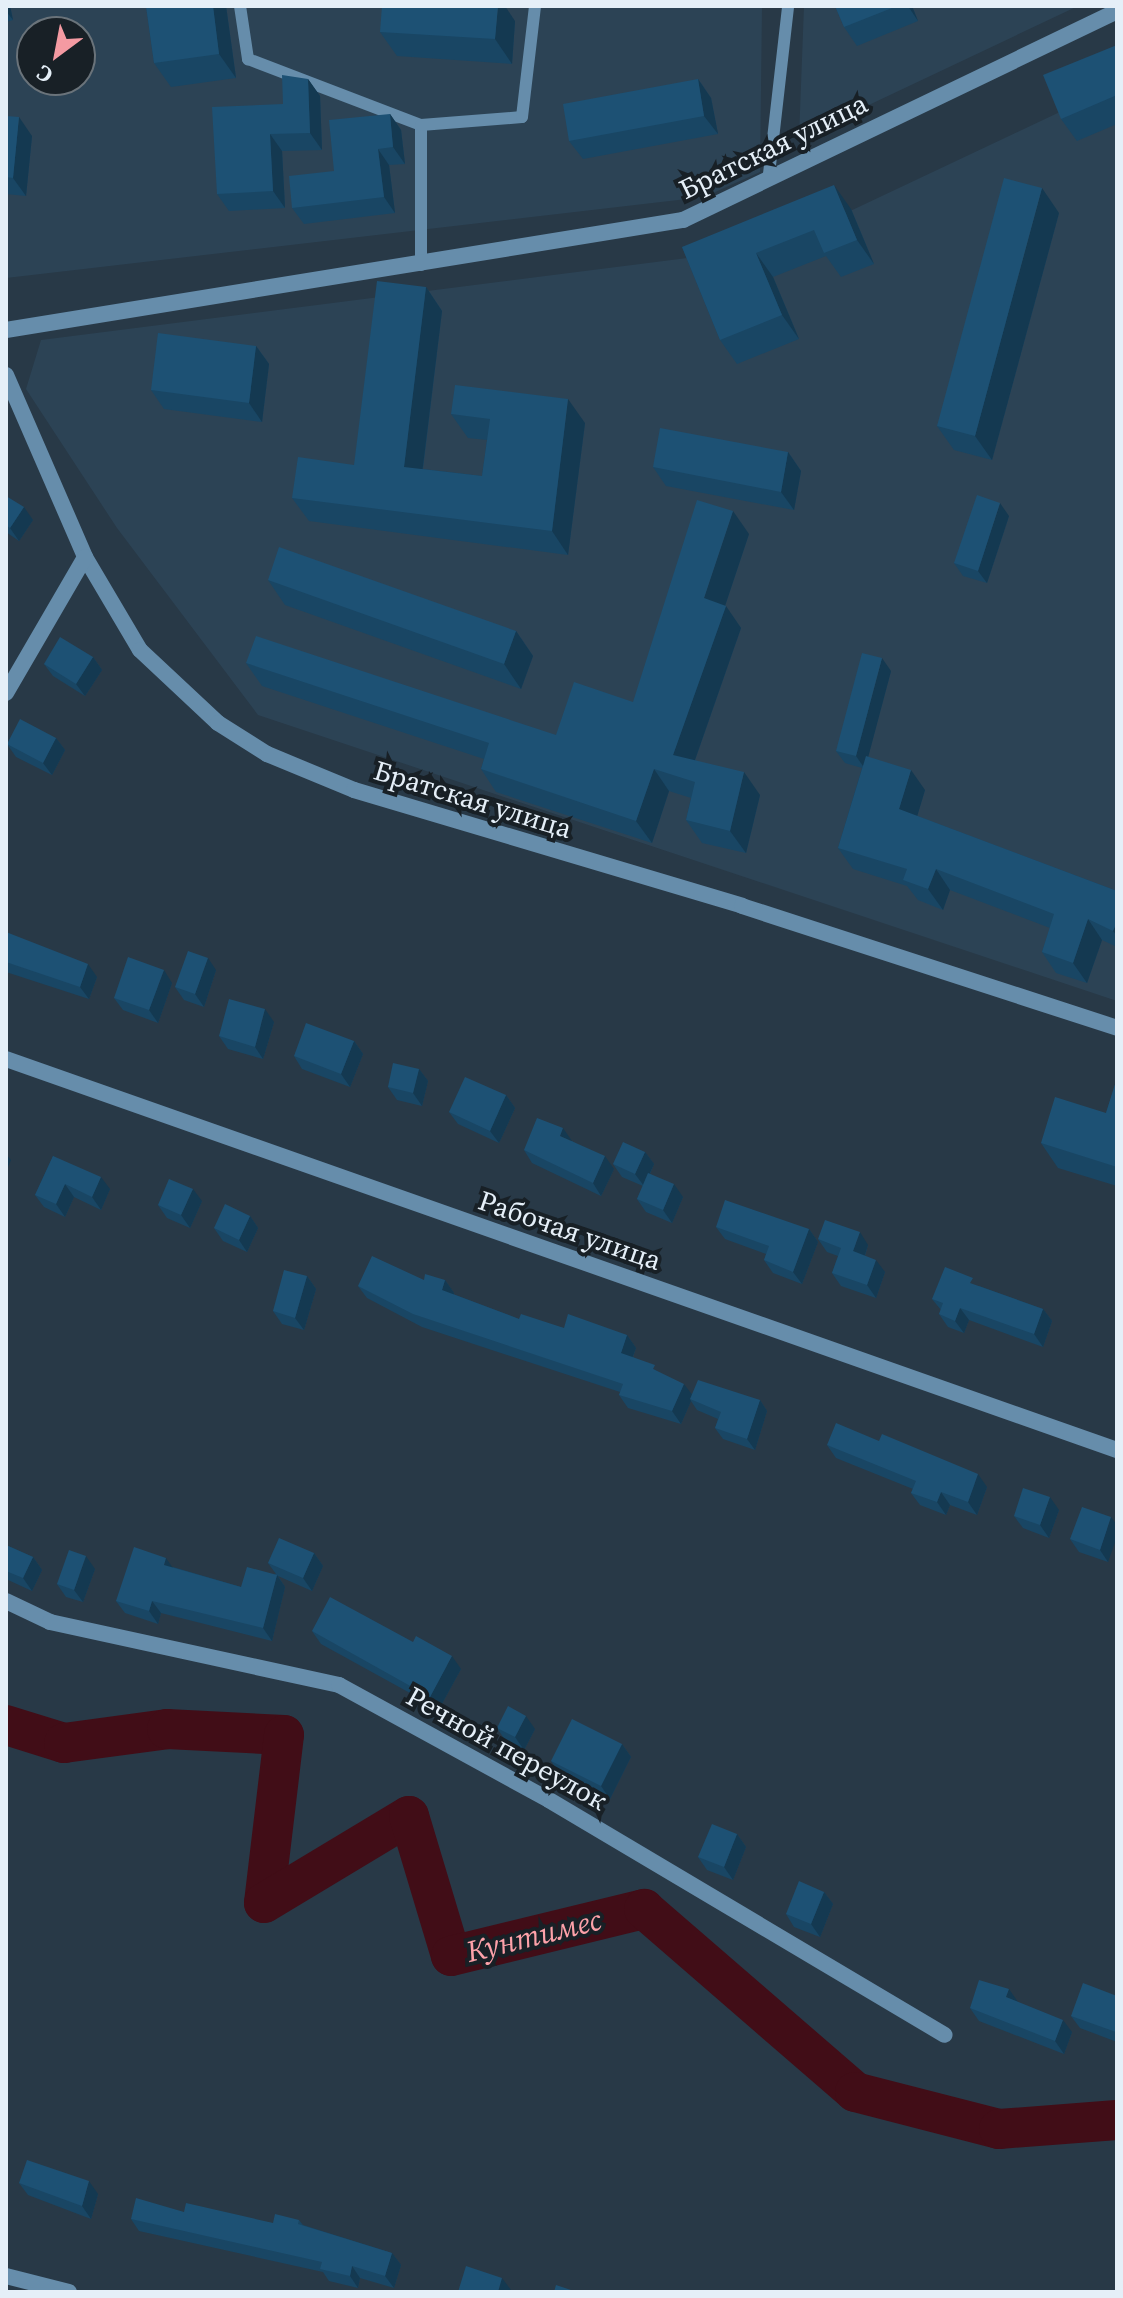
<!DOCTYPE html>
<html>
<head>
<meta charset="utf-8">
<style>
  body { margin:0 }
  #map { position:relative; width:1123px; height:2298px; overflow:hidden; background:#283947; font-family:"Source Serif 4",serif }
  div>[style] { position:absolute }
  .built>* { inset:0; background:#2c4355 }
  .river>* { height:40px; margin:-20px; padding:0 20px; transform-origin:20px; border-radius:20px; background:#410d17 }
  .lane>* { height:12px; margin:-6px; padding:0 6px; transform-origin:6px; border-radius:6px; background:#668dab }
  .street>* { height:16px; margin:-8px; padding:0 8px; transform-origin:8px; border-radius:8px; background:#668dab }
  .wall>* { inset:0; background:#194664 }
  .shaded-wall>* { inset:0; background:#143951 }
  .building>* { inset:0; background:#1d5174 }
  span { translate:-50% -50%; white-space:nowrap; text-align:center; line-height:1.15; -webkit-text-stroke:8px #182026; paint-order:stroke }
  .street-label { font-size:28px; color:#e5eff8 }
  .water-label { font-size:30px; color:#fda1a9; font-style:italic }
  .frame { position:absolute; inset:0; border:8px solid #e5eff8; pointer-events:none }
  .north { position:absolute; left:16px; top:16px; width:80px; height:80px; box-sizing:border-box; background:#182026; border:2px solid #6a737a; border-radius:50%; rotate:212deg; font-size:22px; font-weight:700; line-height:32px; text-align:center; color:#e5eff8 }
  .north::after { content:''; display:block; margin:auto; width:28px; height:36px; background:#f49aa2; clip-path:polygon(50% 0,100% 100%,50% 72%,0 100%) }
</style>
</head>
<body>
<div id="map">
  <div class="built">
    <div style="clip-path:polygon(evenodd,6px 6px,762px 6px,760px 172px,704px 197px,6px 278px,6px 6px,32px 32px,80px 32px,80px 80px,32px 80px,32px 32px)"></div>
    <div style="clip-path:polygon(804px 6px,1078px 6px,799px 138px)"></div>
    <div style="clip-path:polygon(1117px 85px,1117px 1001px,258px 715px,117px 528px,26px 389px,41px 340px,774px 247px)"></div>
  </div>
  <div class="river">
    <div style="left:6px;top:1725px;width:61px;rotate:17.2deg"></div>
    <div style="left:64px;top:1743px;width:104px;rotate:-7.7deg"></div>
    <div style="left:167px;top:1729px;width:117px;rotate:2.9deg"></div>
    <div style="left:284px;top:1735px;width:169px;rotate:96.8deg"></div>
    <div style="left:264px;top:1903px;width:169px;rotate:-31deg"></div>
    <div style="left:409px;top:1816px;width:146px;rotate:73.3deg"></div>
    <div style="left:451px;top:1956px;width:199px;rotate:-13.7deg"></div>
    <div style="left:644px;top:1909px;width:279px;rotate:40.9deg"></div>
    <div style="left:855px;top:2092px;width:149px;rotate:14.4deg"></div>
    <div style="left:999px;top:2129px;width:118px;rotate:-4.4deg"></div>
  </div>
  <div class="lane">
    <div style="left:240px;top:6px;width:54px;rotate:81.4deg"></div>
    <div style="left:248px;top:59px;width:185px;rotate:20.9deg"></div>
    <div style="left:421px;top:125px;width:140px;rotate:90deg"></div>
    <div style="left:421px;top:125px;width:101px;rotate:-4.5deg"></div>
    <div style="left:522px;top:117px;width:112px;rotate:-83.3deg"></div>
    <div style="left:769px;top:174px;width:169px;rotate:-83.5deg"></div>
  </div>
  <div class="street">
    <div style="left:6px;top:330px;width:686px;rotate:-9.23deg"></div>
    <div style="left:683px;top:220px;width:482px;rotate:-25.7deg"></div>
    <div style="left:6px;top:375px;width:198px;rotate:66.5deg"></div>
    <div style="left:85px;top:557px;width:108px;rotate:59.4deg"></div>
    <div style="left:140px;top:650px;width:107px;rotate:43.1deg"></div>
    <div style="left:218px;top:723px;width:58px;rotate:32.3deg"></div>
    <div style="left:267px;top:754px;width:94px;rotate:22.5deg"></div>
    <div style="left:354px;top:790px;width:405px;rotate:16.6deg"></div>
    <div style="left:742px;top:906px;width:394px;rotate:18deg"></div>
    <div style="left:6px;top:693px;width:157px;rotate:-59.8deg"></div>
    <div style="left:6px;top:1059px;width:1178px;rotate:19.39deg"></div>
    <div style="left:6px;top:1601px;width:49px;rotate:25.5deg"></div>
    <div style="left:50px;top:1622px;width:296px;rotate:12.3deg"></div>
    <div style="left:339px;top:1685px;width:239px;rotate:28.7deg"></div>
    <div style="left:549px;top:1800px;width:460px;rotate:30.7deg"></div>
    <div style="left:6px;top:2276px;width:65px;rotate:14.3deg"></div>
  </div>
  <div class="wall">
    <div style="clip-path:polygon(6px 6px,10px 6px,13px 20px,6px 22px)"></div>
    <div style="clip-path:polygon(146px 6px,226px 6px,236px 78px,171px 87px,154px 63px)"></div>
    <div style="clip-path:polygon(835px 6px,912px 6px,918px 21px,857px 46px,844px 27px)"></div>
    <div style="clip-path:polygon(515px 21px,512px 64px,397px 56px,380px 32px)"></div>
    <div style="clip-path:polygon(1117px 45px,1117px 124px,1077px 141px,1061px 119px)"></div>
    <div style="clip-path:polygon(308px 79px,320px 96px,322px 150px,282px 151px,285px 208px,229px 211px,217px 194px,283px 104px)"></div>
    <div style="clip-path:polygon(698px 79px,711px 98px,718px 134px,583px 159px,569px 141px)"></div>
    <div style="clip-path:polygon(390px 114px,401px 130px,405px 164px,389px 165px,395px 213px,304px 224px,292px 208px,334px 171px)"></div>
    <div style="clip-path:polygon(6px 116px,32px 136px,26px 196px,6px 194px)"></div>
    <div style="clip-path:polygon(851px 209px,874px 264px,841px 277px,826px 256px,773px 277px,799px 339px,737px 364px,720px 340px,682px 247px)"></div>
    <div style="clip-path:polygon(1059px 213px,992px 460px,954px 450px,937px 426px)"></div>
    <div style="clip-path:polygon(426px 287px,442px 311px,423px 469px,482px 476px,487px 440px,468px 438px,451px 414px,585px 423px,568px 555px,309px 521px,292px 498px,354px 465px)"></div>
    <div style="clip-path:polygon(256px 346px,269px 364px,262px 422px,164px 409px,151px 390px)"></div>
    <div style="clip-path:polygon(788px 452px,801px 471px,794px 510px,666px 486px,653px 467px)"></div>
    <div style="clip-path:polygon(6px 496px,33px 520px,19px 541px,6px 532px)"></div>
    <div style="clip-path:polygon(1009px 516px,987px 583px,963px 576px,954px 563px)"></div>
    <div style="clip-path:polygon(749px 534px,725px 606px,741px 628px,695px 760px,760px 795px,746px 853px,702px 843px,686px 820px,691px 798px,669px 791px,652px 843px,496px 792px,481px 769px,484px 759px,262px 686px,246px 663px,556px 735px,633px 702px)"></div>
    <div style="clip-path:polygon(268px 580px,516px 631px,533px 656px,521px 689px,285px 605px)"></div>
    <div style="clip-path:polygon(93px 657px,102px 670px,85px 696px,53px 676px,44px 664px)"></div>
    <div style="clip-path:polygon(891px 671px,868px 757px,925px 790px,917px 816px,1117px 891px,1117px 947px,1102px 940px,1087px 983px,1056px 973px,1042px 952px,1050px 928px,950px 890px,943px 910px,918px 900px,907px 886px,853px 869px,838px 848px,862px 768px,845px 763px,836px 751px)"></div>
    <div style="clip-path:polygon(56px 738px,65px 750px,52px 775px,16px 757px,7px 744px)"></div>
    <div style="clip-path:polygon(6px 932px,97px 977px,89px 999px,6px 972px)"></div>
    <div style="clip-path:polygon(216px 970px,204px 1007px,184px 1000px,175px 987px)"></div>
    <div style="clip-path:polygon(172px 983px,158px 1023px,123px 1010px,114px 998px)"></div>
    <div style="clip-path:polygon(274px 1022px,263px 1059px,228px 1049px,219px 1036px)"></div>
    <div style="clip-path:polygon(354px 1041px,363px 1054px,350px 1087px,302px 1069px,294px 1056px)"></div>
    <div style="clip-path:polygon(419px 1069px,428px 1081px,422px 1106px,397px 1100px,388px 1087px)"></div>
    <div style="clip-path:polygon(1117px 1078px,1117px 1186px,1058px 1168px,1041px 1143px,1106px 1113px)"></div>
    <div style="clip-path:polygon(506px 1095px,515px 1108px,499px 1143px,458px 1124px,449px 1112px)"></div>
    <div style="clip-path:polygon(572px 1141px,614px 1169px,601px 1196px,532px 1163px,524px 1150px)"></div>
    <div style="clip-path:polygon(645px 1152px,654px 1164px,650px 1174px,683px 1197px,672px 1223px,646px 1212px,637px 1199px,643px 1186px,622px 1177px,613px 1164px)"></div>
    <div style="clip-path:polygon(53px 1156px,110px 1189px,101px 1210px,74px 1197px,65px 1217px,44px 1207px,35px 1195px)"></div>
    <div style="clip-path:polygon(202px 1201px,190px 1228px,167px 1218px,158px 1205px)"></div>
    <div style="clip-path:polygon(250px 1216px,258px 1228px,247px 1252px,223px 1241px,214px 1228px)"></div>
    <div style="clip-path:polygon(716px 1227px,809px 1229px,818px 1242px,802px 1284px,773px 1273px,764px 1260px,766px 1254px,725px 1239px)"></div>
    <div style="clip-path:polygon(818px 1239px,868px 1245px,865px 1256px,885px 1272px,876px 1298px,841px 1286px,832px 1273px,838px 1256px,827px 1252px)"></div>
    <div style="clip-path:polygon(307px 1276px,316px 1289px,304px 1330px,282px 1324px,273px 1311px)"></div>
    <div style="clip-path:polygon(424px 1280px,445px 1280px,454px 1293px,453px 1294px,519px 1319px,564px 1328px,627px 1335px,636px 1348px,633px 1357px,660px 1373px,692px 1394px,760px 1400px,767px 1411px,755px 1450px,723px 1439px,715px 1428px,718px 1419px,697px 1410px,691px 1401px,681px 1424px,628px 1408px,619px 1395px,620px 1392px,422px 1327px,367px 1298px,358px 1286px)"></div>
    <div style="clip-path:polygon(979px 1286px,1043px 1309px,1052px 1321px,1043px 1347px,969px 1320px,964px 1333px,948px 1327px,939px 1314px,941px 1310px,932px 1299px)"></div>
    <div style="clip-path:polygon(827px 1445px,987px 1487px,977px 1515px,950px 1505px,946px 1515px,920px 1505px,911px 1493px,913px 1489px,836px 1458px)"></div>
    <div style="clip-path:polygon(1059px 1510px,1049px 1538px,1023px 1528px,1014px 1516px)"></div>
    <div style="clip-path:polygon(1117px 1525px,1108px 1562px,1079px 1552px,1070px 1539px)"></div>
    <div style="clip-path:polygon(6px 1545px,33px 1557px,42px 1570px,32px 1591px,6px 1579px)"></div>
    <div style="clip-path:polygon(314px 1553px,323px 1566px,312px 1591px,278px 1576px,285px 1587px,272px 1641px,161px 1613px,158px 1624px,125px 1613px,116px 1601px,173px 1567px,241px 1587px,276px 1574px,268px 1563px)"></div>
    <div style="clip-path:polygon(95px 1569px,83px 1602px,66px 1597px,57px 1584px)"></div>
    <div style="clip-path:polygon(312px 1631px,461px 1669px,439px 1709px,321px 1644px)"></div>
    <div style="clip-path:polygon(497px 1728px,535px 1729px,524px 1750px,505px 1740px)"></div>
    <div style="clip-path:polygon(622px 1744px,631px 1757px,610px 1799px,560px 1774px,551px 1761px)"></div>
    <div style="clip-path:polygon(737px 1834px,746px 1847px,733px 1880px,707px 1870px,698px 1857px)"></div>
    <div style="clip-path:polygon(824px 1892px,833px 1904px,820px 1937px,794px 1927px,786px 1914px)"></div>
    <div style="clip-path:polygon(1117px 1996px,1117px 2042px,1080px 2028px,1071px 2016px)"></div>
    <div style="clip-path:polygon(1017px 2002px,1072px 2032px,1064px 2054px,979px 2021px,970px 2008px)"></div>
    <div style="clip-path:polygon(19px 2183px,98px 2194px,91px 2219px,28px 2195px)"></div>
    <div style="clip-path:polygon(184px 2212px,273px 2223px,299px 2220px,303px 2225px,392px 2253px,401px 2265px,394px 2288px,360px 2278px,358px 2288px,329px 2281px,323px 2272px,139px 2231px,131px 2219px)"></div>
  </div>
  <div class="shaded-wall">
    <div style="clip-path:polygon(6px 6px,10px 6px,13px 20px,6px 11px)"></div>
    <div style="clip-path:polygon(213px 6px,226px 6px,236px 78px,219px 54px)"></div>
    <div style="clip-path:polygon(498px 6px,505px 6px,515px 21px,512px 64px,495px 39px)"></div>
    <div style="clip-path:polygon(908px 6px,912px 6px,918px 21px)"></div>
    <div style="clip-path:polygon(308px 79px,320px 96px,322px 150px,310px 133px)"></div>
    <div style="clip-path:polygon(698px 79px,711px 98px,718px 134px,704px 116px)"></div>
    <div style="clip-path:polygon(390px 114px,401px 130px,405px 164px,393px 147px)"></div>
    <div style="clip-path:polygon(19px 117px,32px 136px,26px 196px,13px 178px)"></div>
    <div style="clip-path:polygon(270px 134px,282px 151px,285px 208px,273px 191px)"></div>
    <div style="clip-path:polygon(378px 149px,389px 165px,395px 213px,384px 197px)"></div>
    <div style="clip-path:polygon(834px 185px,851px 209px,874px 264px,857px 240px)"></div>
    <div style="clip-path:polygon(1042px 188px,1059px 213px,992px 460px,975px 436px)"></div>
    <div style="clip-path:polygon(756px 253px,773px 277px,799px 339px,782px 315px)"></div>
    <div style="clip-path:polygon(426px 287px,442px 311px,420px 490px,404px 467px)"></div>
    <div style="clip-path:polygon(256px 346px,269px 364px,262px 422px,249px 403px)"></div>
    <div style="clip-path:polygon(568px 399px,585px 423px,568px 555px,552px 531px)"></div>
    <div style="clip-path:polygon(788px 452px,801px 471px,794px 510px,781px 492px)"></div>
    <div style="clip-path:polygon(1000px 503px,1009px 516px,987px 583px,978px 571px)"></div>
    <div style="clip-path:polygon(24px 507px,33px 520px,19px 541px,10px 528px)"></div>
    <div style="clip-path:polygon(733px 511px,749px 534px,720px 621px,704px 598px)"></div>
    <div style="clip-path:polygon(726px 606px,741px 628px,689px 777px,673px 755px)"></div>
    <div style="clip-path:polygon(516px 631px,533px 656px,521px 689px,504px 664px)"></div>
    <div style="clip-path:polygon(93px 657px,102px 670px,85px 696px,76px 684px)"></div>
    <div style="clip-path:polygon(882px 658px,891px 671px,865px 769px,856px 756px)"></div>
    <div style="clip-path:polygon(56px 738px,65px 750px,52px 775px,43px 763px)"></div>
    <div style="clip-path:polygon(654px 769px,669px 791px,652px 843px,636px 821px)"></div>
    <div style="clip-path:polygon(911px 770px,925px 790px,913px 830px,899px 809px)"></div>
    <div style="clip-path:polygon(744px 772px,760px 795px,746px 853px,730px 831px)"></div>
    <div style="clip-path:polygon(936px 869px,950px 890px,943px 910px,928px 889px)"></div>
    <div style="clip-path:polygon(1088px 919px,1102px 940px,1087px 983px,1073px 963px)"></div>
    <div style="clip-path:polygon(1117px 922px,1117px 936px,1113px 931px)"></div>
    <div style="clip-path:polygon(208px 958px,216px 970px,204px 1007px,195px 994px)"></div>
    <div style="clip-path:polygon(88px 964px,97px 977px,89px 999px,80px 987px)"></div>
    <div style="clip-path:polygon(164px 970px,172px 983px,158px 1023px,149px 1010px)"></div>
    <div style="clip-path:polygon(265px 1009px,274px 1022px,263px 1059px,255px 1047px)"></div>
    <div style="clip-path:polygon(354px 1041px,363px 1054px,350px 1087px,341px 1074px)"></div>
    <div style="clip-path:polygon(419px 1069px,428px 1081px,422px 1106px,413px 1093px)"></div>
    <div style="clip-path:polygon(506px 1095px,515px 1108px,499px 1143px,490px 1131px)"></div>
    <div style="clip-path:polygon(563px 1128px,572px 1141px,560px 1136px)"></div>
    <div style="clip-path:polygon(645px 1152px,654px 1164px,644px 1186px,635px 1174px)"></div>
    <div style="clip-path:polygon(6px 1154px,11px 1160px,6px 1172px)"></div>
    <div style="clip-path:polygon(605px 1156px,614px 1169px,601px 1196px,593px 1183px)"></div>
    <div style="clip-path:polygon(101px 1177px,110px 1189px,101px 1210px,92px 1197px)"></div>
    <div style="clip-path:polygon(65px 1184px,74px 1197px,65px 1217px,56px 1204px)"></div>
    <div style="clip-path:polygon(674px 1184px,683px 1197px,672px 1223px,663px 1210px)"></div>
    <div style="clip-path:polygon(193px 1189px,202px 1201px,190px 1228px,181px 1215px)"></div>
    <div style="clip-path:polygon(250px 1216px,258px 1228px,247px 1252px,239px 1240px)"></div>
    <div style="clip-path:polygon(809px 1229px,818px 1242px,802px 1284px,793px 1272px)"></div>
    <div style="clip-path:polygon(860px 1232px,868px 1245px,862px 1264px,853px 1251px)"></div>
    <div style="clip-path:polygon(876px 1260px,885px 1272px,876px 1298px,867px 1285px)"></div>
    <div style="clip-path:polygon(307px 1276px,316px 1289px,304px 1330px,295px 1318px)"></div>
    <div style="clip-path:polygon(445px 1280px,454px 1293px,451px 1303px,442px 1290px)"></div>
    <div style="clip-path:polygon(960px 1308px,969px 1320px,964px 1333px,955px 1321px)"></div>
    <div style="clip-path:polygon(1043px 1309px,1052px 1321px,1043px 1347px,1034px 1334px)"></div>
    <div style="clip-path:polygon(627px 1335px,636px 1348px,629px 1366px,621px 1353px)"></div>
    <div style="clip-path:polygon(684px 1384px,693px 1396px,690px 1399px,691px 1401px,681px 1424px,672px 1411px)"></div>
    <div style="clip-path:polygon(760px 1400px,767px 1411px,755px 1450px,747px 1439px)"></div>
    <div style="clip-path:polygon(978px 1474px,987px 1487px,977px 1515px,968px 1502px)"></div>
    <div style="clip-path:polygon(941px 1492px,950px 1505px,946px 1515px,937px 1502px)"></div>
    <div style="clip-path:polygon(1050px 1497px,1059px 1510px,1049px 1538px,1040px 1525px)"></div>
    <div style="clip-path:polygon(1111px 1517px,1117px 1525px,1117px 1537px,1108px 1562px,1100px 1550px)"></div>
    <div style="clip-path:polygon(314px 1553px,323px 1566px,312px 1591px,303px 1578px)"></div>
    <div style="clip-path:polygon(86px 1556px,95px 1569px,83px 1602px,74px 1590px)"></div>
    <div style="clip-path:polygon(33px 1557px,42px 1570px,32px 1591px,23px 1578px)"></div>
    <div style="clip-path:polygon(166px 1558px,175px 1571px,164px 1565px)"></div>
    <div style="clip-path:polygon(277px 1575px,285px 1587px,272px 1641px,263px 1628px)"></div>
    <div style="clip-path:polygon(152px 1601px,161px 1613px,158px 1624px,149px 1611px)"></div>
    <div style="clip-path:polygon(452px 1656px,461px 1669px,439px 1709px,430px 1697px)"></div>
    <div style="clip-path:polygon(526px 1716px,535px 1729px,524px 1750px,515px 1737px)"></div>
    <div style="clip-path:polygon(622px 1744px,631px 1757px,610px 1799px,601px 1786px)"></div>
    <div style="clip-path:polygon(737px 1834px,746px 1847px,733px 1880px,724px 1867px)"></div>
    <div style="clip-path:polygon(824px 1892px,833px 1904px,820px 1937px,811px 1924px)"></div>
    <div style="clip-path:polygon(1009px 1989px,1018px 2002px,1006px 1997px)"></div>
    <div style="clip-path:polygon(1063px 2020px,1072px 2032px,1064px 2054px,1055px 2041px)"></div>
    <div style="clip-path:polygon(89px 2181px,98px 2194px,91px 2219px,82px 2206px)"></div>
    <div style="clip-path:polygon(392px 2253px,401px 2265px,394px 2288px,385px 2276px)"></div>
    <div style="clip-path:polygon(352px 2266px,360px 2278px,358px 2288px,350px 2276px)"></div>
    <div style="clip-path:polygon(502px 2278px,511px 2290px,510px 2292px,498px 2292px)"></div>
  </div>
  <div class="building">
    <div style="clip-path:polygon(146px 6px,213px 6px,219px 54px,154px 63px)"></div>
    <div style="clip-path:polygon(382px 6px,498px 6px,495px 39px,380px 32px)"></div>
    <div style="clip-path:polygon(835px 6px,897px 6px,844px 27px)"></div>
    <div style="clip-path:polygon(1117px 45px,1117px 95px,1061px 119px,1043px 75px)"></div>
    <div style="clip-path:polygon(282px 75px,308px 79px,310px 133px,270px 134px,273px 191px,217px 194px,212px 107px,283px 104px)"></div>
    <div style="clip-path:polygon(698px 79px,704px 116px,569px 141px,563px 104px)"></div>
    <div style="clip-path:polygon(390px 114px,393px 147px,378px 149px,384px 197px,292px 208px,289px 176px,334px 171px,329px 120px)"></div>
    <div style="clip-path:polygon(6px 116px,19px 117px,13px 178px,6px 177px)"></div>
    <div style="clip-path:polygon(1004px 178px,1042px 188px,975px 436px,937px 426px)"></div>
    <div style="clip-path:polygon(834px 185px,857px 240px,824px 253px,814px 230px,756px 253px,782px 315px,720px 340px,682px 247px)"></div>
    <div style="clip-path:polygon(377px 281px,426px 287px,404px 467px,482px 476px,490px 419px,451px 414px,455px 385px,568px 399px,552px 531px,292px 498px,298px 457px,354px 465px)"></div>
    <div style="clip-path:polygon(158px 333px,256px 346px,249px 403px,151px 390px)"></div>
    <div style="clip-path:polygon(660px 428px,788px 452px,781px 492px,653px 467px)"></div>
    <div style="clip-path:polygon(977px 495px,1000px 503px,978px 571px,954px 563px)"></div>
    <div style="clip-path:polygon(6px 496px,24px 507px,10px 528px,6px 525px)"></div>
    <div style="clip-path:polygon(697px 500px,733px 511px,704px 598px,726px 606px,673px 755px,744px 772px,730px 831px,686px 820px,695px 782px,654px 769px,636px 821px,481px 769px,489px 743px,246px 663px,256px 636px,556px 735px,574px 682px,633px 702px)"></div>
    <div style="clip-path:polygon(279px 547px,516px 631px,504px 664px,268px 580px)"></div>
    <div style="clip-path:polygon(60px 637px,93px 657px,76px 684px,44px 664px)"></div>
    <div style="clip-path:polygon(862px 653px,882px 658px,856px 756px,836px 751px)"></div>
    <div style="clip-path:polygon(20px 719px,56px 738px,43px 763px,7px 744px)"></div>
    <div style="clip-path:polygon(866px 756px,911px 770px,899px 809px,1117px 891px,1117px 922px,1113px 931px,1088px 919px,1073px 963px,1042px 952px,1054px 914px,936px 869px,928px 889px,903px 880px,907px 869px,838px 848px)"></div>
    <div style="clip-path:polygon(6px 932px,88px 964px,80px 987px,6px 962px)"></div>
    <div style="clip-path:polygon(188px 951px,208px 958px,195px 994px,175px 987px)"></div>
    <div style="clip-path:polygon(128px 957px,164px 970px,149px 1010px,114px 998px)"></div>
    <div style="clip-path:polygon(229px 999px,265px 1009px,255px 1047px,219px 1036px)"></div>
    <div style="clip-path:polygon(306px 1023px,354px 1041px,341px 1074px,294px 1056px)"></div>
    <div style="clip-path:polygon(393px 1063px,419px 1069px,413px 1093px,388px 1087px)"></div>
    <div style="clip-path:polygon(465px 1077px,506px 1095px,490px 1131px,449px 1112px)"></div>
    <div style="clip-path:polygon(1117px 1078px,1117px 1167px,1041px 1143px,1055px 1097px,1106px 1113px)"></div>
    <div style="clip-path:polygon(537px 1118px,563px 1128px,560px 1136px,605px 1156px,593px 1183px,524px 1150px)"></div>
    <div style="clip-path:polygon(623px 1142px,645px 1152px,635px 1174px,613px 1164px)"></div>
    <div style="clip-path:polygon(53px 1156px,101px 1177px,92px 1197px,65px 1184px,56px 1204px,35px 1195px)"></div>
    <div style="clip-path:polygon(648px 1173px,674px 1184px,663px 1210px,637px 1199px)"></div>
    <div style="clip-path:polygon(169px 1179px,193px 1189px,181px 1215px,158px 1205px)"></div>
    <div style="clip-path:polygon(725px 1200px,809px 1229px,793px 1272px,764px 1260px,769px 1246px,716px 1227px)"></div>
    <div style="clip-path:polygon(225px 1204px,250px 1216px,239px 1240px,214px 1228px)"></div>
    <div style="clip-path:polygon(825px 1220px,860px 1232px,853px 1251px,876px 1260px,867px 1285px,832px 1273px,841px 1248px,818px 1239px)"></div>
    <div style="clip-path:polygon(372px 1256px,424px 1280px,425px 1274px,445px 1280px,442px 1290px,519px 1319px,521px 1314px,564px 1328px,568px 1314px,627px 1335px,621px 1353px,655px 1365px,653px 1369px,684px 1384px,672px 1411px,619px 1395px,623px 1384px,413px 1314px,358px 1286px)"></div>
    <div style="clip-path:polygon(945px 1267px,973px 1278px,970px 1283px,1043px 1309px,1034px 1334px,960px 1308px,955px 1321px,939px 1314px,943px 1303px,932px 1299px)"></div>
    <div style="clip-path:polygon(284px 1270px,307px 1276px,295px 1318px,273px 1311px)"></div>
    <div style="clip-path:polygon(698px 1380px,760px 1400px,747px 1439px,715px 1428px,721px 1412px,690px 1399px)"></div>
    <div style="clip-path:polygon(836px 1423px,879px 1441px,882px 1434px,978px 1474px,968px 1502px,941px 1492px,937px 1502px,911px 1493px,916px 1481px,827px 1445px)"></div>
    <div style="clip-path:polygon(1023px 1488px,1050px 1497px,1040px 1525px,1014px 1516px)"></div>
    <div style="clip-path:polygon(1082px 1507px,1111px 1517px,1100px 1550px,1070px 1539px)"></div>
    <div style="clip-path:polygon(279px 1538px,314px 1553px,303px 1578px,268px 1563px)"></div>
    <div style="clip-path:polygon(6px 1545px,33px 1557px,23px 1578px,6px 1571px)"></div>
    <div style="clip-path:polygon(134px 1547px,166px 1558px,164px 1565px,241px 1587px,247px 1567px,277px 1575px,263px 1628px,152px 1601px,149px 1611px,116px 1601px)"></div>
    <div style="clip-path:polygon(69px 1550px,86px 1556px,74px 1590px,57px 1584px)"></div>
    <div style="clip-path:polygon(330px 1597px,413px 1642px,416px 1636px,452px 1656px,430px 1697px,312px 1631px)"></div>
    <div style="clip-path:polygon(508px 1706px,526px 1716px,515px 1737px,497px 1728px)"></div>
    <div style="clip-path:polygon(572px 1719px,622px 1744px,601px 1786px,551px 1761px)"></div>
    <div style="clip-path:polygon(712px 1824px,737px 1834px,724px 1867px,698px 1857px)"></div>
    <div style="clip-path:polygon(799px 1881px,824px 1892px,811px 1924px,786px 1914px)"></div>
    <div style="clip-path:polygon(979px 1980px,1009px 1989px,1006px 1997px,1063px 2020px,1055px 2041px,970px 2008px)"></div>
    <div style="clip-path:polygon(1083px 1983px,1117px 1996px,1116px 2032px,1071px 2016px)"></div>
    <div style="clip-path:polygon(27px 2160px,89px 2181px,82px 2206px,19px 2183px)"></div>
    <div style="clip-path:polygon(136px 2198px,184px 2212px,186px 2203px,273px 2223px,275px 2214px,299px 2220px,298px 2224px,392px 2253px,385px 2276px,352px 2266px,350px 2276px,320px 2269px,322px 2262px,131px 2219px)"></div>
    <div style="clip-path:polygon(466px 2266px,502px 2278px,498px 2292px,458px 2292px)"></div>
    <div style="clip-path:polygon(556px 2285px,577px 2292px,554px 2292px)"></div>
  </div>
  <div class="street-label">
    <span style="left:773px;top:146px;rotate:-26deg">Братская улица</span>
    <span style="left:473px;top:799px;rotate:17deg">Братская улица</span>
    <span style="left:570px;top:1230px;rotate:19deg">Рабочая улица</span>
    <span style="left:507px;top:1748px;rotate:29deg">Речной переулок</span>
  </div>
  <div class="water-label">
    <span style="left:534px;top:1936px;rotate:-14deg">Кунтимес</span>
  </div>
  <div class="frame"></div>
  <div class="north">С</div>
</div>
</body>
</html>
